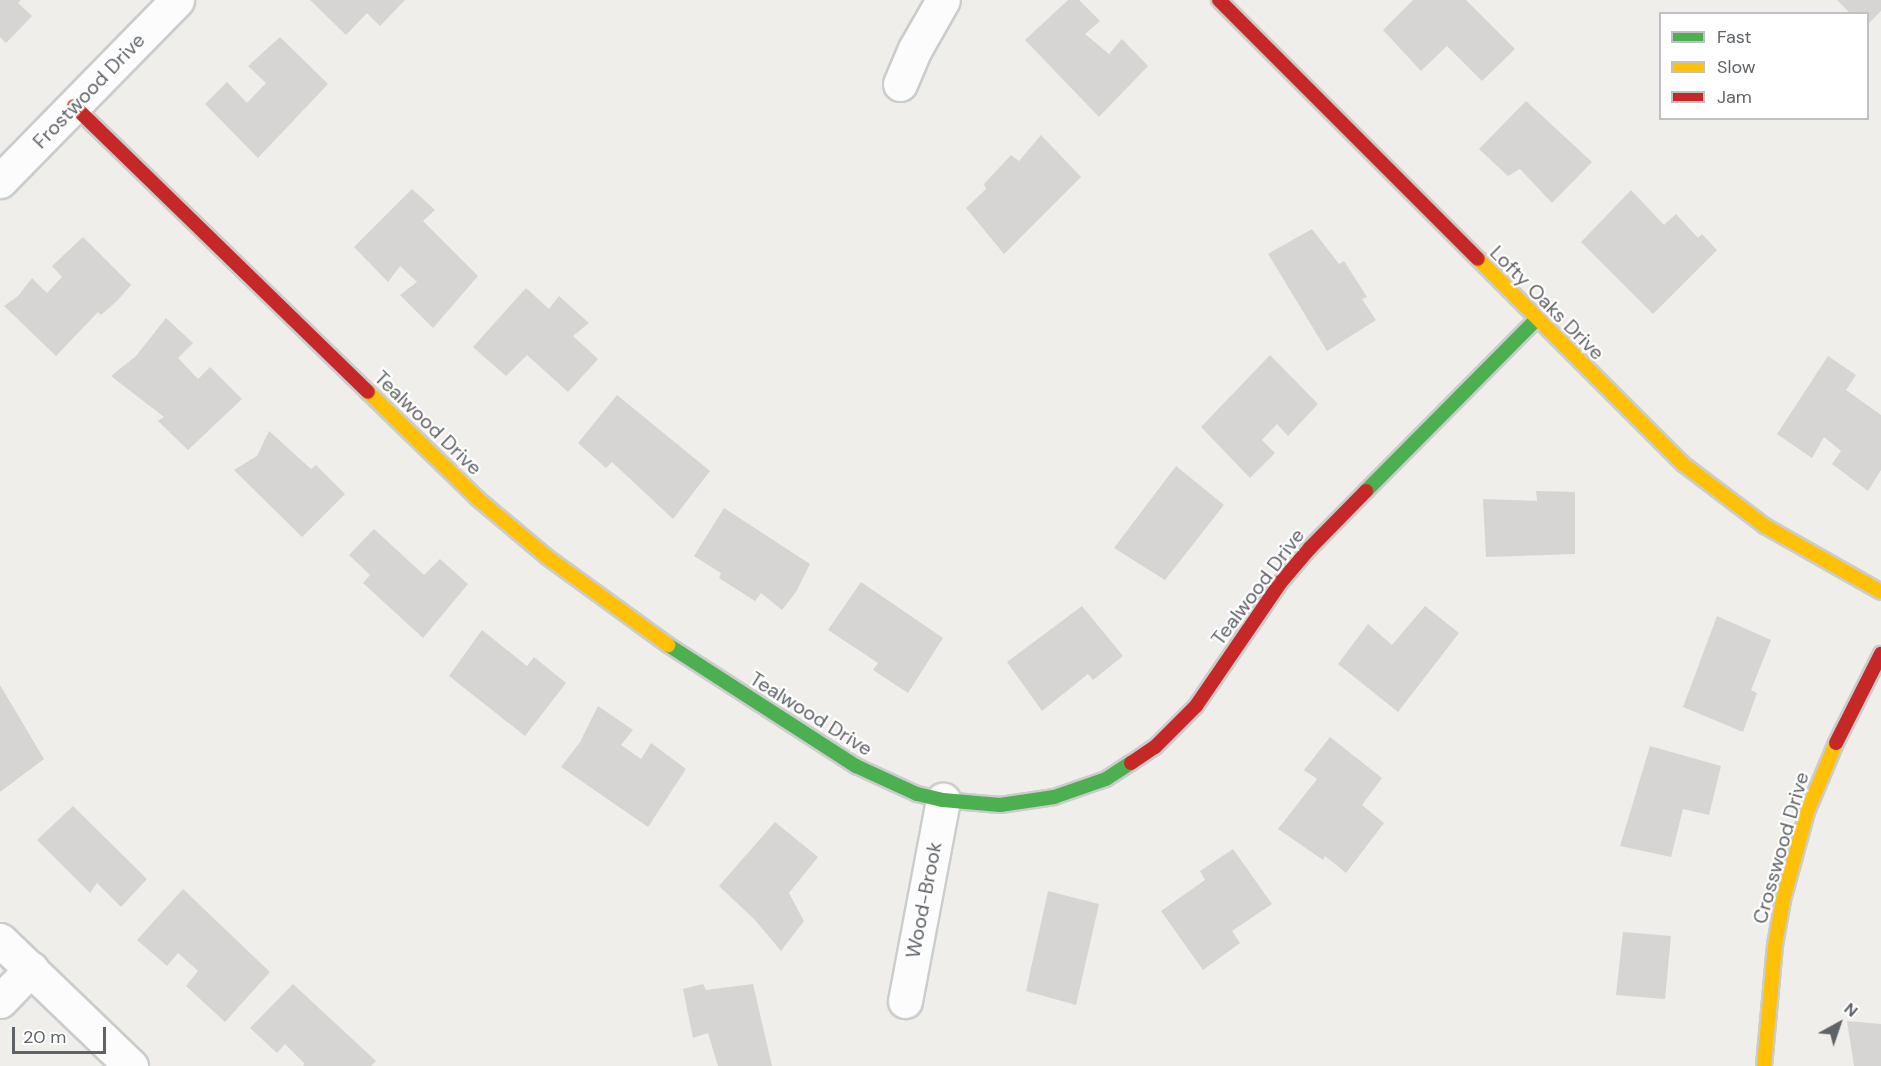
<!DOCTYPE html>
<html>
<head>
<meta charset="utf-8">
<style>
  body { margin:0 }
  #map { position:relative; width:1881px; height:1066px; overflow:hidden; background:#efeeea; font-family:"DM Sans",sans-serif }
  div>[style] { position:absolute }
  .building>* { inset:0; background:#d6d5d3 }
  .roads { filter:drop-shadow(2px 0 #cbcccc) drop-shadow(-2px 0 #cbcccc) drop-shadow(0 2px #cbcccc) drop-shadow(0 -2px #cbcccc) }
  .street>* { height:33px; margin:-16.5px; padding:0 16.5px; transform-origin:16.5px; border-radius:16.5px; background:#fdfcfc }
  .fast>* { height:14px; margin:-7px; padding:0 7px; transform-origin:7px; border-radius:7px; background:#4caf50 }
  .slow>* { height:14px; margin:-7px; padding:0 7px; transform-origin:7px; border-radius:7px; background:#ffc107 }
  .jam>* { height:14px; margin:-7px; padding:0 7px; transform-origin:7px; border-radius:7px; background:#c62828 }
  span { translate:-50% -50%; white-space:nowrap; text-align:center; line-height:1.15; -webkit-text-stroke:4.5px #fff; paint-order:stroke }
  .street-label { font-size:20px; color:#5f6368 }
  .legend { position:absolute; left:1659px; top:12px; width:210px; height:108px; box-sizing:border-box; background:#fff; border:2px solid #bfc1c3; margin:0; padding:8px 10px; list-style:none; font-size:18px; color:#5f6368 }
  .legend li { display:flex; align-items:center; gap:12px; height:30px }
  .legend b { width:30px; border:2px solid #bfc1c3 }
  .north { position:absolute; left:1809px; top:994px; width:60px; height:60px; -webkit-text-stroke:4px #fff; paint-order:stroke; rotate:40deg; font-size:16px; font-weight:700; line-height:24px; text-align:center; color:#5f6368 }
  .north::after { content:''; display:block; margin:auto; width:21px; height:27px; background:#5f6368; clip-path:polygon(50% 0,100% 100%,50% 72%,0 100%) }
  .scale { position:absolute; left:12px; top:1027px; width:94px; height:27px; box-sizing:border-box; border:3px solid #5f6368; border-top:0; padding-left:8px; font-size:18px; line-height:21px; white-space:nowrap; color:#5f6368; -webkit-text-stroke:4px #fff; paint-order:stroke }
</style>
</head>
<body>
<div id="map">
  <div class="building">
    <div style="clip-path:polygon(0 0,21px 0,18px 3px,32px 16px,6px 43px,0 37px)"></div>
    <div style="clip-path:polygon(310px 0,405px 0,380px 26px,367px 13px,346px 35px)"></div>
    <div style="clip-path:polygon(1068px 0,1079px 0,1100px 21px,1085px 34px,1109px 54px,1122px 39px,1148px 66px,1099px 117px,1025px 40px)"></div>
    <div style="clip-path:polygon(1413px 0,1466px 0,1515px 49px,1482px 81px,1447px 46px,1421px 71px,1383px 30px)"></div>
    <div style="clip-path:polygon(1837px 0,1881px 0,1881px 11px,1868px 24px,1868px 14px,1851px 14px)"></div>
    <div style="clip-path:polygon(280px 37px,328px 84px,258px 158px,205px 104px,227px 82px,247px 103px,266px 83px,248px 66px)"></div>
    <div style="clip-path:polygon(1526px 101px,1592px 162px,1552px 203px,1520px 169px,1508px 176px,1479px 149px)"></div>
    <div style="clip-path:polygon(1041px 135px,1081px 177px,1004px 254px,966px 208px,986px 189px,984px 184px,1011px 155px,1019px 161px)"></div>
    <div style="clip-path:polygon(412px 189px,435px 210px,423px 221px,478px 276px,433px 328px,400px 295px,417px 282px,400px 266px,388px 282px,354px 247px)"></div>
    <div style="clip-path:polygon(1631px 190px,1664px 225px,1676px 214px,1698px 238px,1702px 234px,1717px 250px,1653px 314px,1581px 242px)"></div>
    <div style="clip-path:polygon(1312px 229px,1339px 264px,1344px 261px,1367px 297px,1362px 299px,1376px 320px,1327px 351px,1268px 254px)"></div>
    <div style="clip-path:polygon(83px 237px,131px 285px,117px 301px,101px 315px,98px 312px,56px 356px,4px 306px,18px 296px,32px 278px,47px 293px,62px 277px,52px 266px)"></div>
    <div style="clip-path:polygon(526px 288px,549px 309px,559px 296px,589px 323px,573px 336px,598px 359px,568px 392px,527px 355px,506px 376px,473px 347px)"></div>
    <div style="clip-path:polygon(166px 318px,193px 343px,178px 358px,198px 379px,210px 367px,242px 399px,188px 450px,158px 421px,164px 417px,111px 376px,136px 356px)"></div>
    <div style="clip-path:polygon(1270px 355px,1318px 404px,1288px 436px,1277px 424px,1262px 440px,1275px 453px,1250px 478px,1201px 427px)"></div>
    <div style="clip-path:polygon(1828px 356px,1856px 375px,1846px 390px,1881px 415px,1881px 470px,1868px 491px,1832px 464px,1841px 451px,1824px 437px,1812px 458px,1777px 434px)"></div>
    <div style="clip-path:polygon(617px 395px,710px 471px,673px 519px,612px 462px,606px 468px,578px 443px)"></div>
    <div style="clip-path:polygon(269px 431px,311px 469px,316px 465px,345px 494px,302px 537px,234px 470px,257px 456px)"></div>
    <div style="clip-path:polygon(1176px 466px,1224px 505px,1165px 580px,1114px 548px)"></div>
    <div style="clip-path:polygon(1536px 491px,1575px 492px,1575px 554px,1486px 557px,1483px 499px,1537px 501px)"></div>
    <div style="clip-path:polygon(724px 508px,810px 564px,796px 592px,782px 610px,761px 593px,755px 601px,719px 578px,721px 573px,694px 556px)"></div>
    <div style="clip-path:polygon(374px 529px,424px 575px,440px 559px,468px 584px,423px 638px,363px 583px,370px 575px,349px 555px)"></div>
    <div style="clip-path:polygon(861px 582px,943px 638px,908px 693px,873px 670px,878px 663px,828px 630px)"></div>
    <div style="clip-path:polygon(1082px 606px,1123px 656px,1093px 680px,1088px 674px,1042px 711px,1007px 662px)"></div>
    <div style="clip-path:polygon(1425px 606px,1459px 633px,1398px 712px,1338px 664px,1368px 624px,1392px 645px)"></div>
    <div style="clip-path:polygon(1717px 616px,1771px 640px,1751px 690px,1757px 693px,1743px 732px,1683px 707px)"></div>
    <div style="clip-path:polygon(482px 630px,527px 666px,534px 657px,566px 683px,525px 736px,449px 676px)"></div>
    <div style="clip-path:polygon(0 685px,44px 759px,0 792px)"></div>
    <div style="clip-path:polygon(598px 706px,633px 730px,621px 745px,641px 759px,651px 743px,686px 769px,648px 827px,561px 767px,580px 742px)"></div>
    <div style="clip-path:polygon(1330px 737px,1382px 778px,1362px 805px,1384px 823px,1346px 873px,1325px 856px,1323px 860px,1278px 829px,1317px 779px,1304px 770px)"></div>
    <div style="clip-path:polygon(1650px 746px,1721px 766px,1709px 815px,1683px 809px,1671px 857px,1620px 846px)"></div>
    <div style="clip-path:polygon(73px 806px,147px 879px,121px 907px,97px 883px,90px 893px,37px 840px)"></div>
    <div style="clip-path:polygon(775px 822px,818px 857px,789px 893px,804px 921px,781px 951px,755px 920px,719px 886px)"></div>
    <div style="clip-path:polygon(1233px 849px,1272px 904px,1232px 931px,1240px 943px,1203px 970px,1161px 911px,1205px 880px,1200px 871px)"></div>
    <div style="clip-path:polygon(183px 889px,270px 972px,225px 1022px,186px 986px,198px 971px,178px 953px,167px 966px,137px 940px)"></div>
    <div style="clip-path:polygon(1048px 891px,1099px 904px,1076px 1005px,1026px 991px)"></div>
    <div style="clip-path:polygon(1623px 932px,1671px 936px,1665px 999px,1616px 995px)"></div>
    <div style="clip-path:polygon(293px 984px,376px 1061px,371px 1066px,303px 1066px,305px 1064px,285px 1044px,277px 1053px,250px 1028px)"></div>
    <div style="clip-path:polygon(703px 984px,706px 990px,753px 984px,772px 1066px,718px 1066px,708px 1033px,693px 1038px,683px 989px)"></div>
    <div style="clip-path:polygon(1847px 1021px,1881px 1024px,1881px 1066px,1854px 1066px)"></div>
  </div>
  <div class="roads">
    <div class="street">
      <div style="left:900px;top:84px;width:38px;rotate:-67deg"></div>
      <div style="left:915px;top:49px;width:56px;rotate:-60.3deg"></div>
      <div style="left:0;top:181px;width:253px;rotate:-45.6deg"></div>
      <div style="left:0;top:940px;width:182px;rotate:43.9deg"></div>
      <div style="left:0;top:1001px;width:45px;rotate:-45.9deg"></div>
      <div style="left:905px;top:1001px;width:205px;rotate:-79.3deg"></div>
    </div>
    <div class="fast">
      <div style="left:1366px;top:491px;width:241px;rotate:-45.2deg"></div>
      <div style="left:668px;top:645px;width:224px;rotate:32.8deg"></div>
      <div style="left:856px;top:766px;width:67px;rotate:24.7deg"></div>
      <div style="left:917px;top:794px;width:27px;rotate:13deg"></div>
      <div style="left:943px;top:800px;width:57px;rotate:5deg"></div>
      <div style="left:1000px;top:805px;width:55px;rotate:-8.4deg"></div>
      <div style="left:1054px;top:797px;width:55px;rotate:-19.1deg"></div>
      <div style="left:1106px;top:779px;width:30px;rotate:-33deg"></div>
    </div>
    <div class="slow">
      <div style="left:1478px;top:259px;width:290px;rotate:45deg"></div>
      <div style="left:1683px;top:464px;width:103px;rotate:37.1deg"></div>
      <div style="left:1765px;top:526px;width:133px;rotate:29.6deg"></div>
      <div style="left:368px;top:392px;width:153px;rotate:44.2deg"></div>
      <div style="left:478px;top:499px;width:90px;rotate:40deg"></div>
      <div style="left:547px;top:557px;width:150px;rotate:36deg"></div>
      <div style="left:1764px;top:1066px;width:121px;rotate:-84.8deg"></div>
      <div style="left:1775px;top:945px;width:46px;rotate:-79.9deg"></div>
      <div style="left:1783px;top:900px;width:91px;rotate:-74.7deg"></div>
      <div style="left:1807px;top:812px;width:75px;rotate:-67.2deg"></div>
    </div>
    <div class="jam">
      <div style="left:1219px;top:0;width:366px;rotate:45deg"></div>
      <div style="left:74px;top:106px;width:410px;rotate:44.2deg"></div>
      <div style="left:1836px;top:743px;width:100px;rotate:-63.2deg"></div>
      <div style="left:1131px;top:763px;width:29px;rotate:-34deg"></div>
      <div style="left:1155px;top:747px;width:58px;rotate:-45deg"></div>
      <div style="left:1196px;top:706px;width:150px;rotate:-55.6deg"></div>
      <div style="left:1281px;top:582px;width:45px;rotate:-49.5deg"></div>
      <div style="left:1310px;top:548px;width:80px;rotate:-45.5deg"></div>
    </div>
  </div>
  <div class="street-label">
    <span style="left:89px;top:91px;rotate:-46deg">Frostwood Drive</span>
    <span style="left:1547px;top:303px;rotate:45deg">Lofty Oaks Drive</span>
    <span style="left:428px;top:423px;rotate:44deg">Tealwood Drive</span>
    <span style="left:1258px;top:587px;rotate:-53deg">Tealwood Drive</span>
    <span style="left:811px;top:714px;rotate:32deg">Tealwood Drive</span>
    <span style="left:1781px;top:848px;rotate:-74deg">Crosswood Drive</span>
    <span style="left:924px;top:900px;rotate:-79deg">Wood-Brook</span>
  </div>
  <ul class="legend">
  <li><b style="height:8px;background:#4caf50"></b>Fast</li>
  <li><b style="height:8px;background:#ffc107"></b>Slow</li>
  <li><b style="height:8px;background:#c62828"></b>Jam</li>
  </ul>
  <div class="north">N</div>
  <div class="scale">20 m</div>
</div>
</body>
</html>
